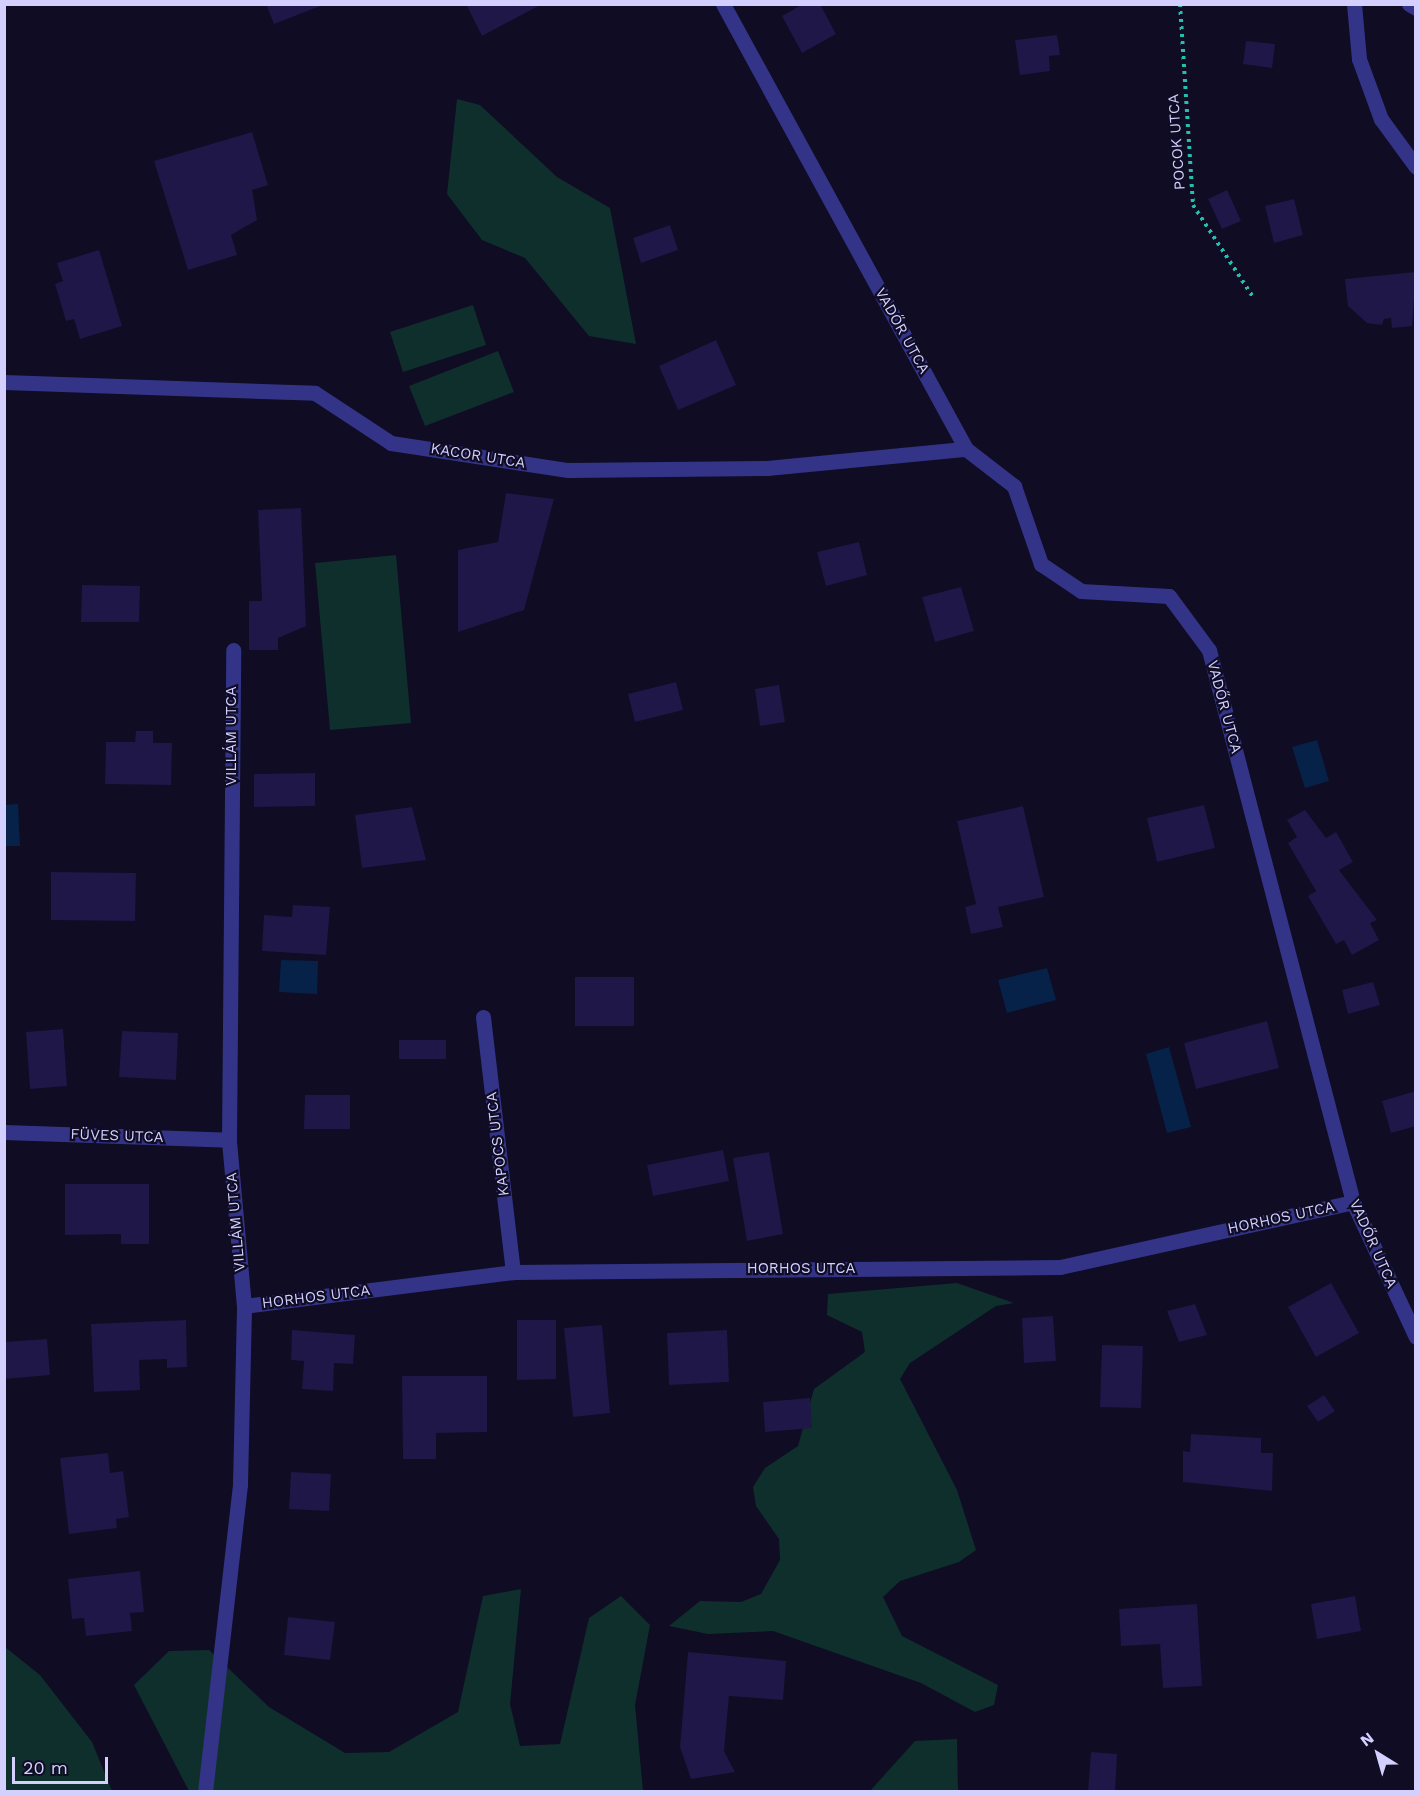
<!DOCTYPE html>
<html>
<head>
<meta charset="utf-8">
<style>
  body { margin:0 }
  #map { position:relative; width:1420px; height:1796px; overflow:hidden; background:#0f0c24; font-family:"Work Sans",sans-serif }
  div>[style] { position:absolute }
  .green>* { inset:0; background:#0f2f2c }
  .water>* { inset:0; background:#072248 }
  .building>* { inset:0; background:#1e1747 }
  .path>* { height:4px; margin-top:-2px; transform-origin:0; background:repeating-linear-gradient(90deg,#24bfaf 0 3px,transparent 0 7.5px) }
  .street>* { height:15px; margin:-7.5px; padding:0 7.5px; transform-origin:7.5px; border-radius:7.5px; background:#333488 }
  span { translate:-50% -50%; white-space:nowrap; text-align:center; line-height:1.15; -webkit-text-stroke:4.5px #0f0c24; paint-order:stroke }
  .street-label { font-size:15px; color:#d3d0ff }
  .frame { position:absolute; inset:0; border:6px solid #d3d0ff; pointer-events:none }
  .north { position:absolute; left:1348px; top:1724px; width:60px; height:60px; -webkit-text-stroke:4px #0f0c24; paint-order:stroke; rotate:323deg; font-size:16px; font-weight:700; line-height:24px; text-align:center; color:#d3d0ff }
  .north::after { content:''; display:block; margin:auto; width:21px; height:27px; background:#d3d0ff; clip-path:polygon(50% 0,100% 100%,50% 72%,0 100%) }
  .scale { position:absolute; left:12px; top:1757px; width:96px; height:27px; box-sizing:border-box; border:3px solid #d3d0ff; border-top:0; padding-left:8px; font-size:18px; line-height:21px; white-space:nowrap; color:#d3d0ff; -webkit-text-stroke:4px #0f0c24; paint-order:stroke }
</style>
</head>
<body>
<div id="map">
  <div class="green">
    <div style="clip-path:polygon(457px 99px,480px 105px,557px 177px,610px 208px,636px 344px,589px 336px,525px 258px,482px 240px,447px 194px)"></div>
    <div style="clip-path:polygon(473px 305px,486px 345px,403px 372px,390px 332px)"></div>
    <div style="clip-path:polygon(498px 351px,514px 392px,425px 426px,409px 386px)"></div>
    <div style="clip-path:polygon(396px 555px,411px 723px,330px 730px,315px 563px)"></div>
    <div style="clip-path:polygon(957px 1283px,1014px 1303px,996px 1306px,910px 1363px,900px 1379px,957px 1490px,976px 1550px,959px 1562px,900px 1581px,883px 1597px,902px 1636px,998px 1685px,994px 1705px,975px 1712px,921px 1683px,773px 1631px,708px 1634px,669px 1626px,700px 1601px,741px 1602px,761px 1594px,780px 1560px,779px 1539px,756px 1506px,753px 1487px,765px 1468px,798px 1446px,814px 1389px,865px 1352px,862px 1332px,827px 1315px,828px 1294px)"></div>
    <div style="clip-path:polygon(521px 1589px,510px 1704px,520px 1746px,560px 1744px,589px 1618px,621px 1596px,650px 1625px,635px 1705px,643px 1791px,189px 1791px,134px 1685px,169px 1651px,209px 1650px,269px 1707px,345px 1753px,389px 1752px,458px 1712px,483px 1596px)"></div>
    <div style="clip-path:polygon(5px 1647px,40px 1675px,92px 1742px,112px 1791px,5px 1791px)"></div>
    <div style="clip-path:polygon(957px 1739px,958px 1791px,870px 1791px,915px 1741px)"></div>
  </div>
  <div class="water">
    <div style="clip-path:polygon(1317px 740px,1329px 781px,1305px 788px,1292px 747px)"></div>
    <div style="clip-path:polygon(18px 804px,20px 846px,5px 846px,5px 805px)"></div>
    <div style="clip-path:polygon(281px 960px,318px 961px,317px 994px,279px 992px)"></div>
    <div style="clip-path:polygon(1047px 968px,1056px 1000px,1007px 1013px,998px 980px)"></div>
    <div style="clip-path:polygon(1169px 1047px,1191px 1127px,1167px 1133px,1146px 1054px)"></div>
  </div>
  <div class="building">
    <div style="clip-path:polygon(266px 4px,323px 4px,323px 5px,274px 24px)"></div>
    <div style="clip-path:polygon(466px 4px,542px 4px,482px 36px)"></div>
    <div style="clip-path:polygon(803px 4px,820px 4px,836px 34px,802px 53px,782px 16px)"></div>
    <div style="clip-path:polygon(1057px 35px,1060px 55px,1049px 56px,1050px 71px,1020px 75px,1015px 40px)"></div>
    <div style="clip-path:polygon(1246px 41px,1275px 44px,1272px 68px,1243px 64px)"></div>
    <div style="clip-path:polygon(252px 132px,268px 185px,252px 190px,257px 220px,231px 235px,237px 255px,188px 270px,154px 161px)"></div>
    <div style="clip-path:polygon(1227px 190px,1241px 221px,1222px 229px,1208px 199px)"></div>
    <div style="clip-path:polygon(1294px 199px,1303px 235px,1274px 243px,1265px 206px)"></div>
    <div style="clip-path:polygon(670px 225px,678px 250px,641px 263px,633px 238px)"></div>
    <div style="clip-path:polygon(99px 250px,122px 326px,80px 339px,74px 319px,66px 321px,55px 284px,63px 281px,57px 263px)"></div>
    <div style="clip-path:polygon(1416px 272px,1412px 326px,1392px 328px,1391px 318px,1384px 319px,1382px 325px,1367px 323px,1348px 306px,1345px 279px)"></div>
    <div style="clip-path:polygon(716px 340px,736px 385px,678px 410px,659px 366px)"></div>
    <div style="clip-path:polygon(506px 493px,554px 499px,524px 610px,458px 632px,458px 550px,498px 542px)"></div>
    <div style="clip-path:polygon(301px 508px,306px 626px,278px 638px,278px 650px,249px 650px,249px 601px,262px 601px,258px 510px)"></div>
    <div style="clip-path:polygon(859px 542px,867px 575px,826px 586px,817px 552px)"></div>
    <div style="clip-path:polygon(82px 585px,140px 586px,139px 622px,81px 622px)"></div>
    <div style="clip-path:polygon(961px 587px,974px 631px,935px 642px,922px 597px)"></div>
    <div style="clip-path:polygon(676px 682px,683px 710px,635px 722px,628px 694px)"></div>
    <div style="clip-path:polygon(779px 685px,785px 722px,760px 726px,755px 689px)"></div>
    <div style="clip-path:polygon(136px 731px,153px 731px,153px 743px,172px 743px,171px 785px,105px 784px,106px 742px,135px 742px)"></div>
    <div style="clip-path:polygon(315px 773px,315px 806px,254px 807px,254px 774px)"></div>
    <div style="clip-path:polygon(1204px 805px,1215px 848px,1157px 862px,1147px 818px)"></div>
    <div style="clip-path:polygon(1023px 806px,1044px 897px,998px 907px,1003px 927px,971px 934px,965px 907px,976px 904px,957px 821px)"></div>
    <div style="clip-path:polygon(412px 807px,426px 860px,362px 868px,355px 815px)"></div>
    <div style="clip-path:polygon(1305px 810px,1326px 838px,1336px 832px,1353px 862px,1339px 870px,1377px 920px,1370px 923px,1379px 940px,1352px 955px,1344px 940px,1336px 944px,1308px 896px,1316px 891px,1288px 843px,1297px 837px,1287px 820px)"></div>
    <div style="clip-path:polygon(51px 872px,136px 873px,135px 921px,51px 920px)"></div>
    <div style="clip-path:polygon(293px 905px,330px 907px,326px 955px,262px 951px,264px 915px,292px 917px)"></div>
    <div style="clip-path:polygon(575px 977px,634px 977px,634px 1026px,575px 1026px)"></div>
    <div style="clip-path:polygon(1373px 982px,1380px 1005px,1348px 1014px,1342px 990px)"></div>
    <div style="clip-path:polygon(1267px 1021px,1279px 1068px,1196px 1089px,1184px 1043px)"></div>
    <div style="clip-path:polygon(63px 1029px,67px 1086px,30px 1089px,26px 1032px)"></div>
    <div style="clip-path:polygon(122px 1031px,178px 1033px,176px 1080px,119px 1077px)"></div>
    <div style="clip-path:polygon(399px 1040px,446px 1040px,446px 1059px,399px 1059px)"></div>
    <div style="clip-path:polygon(1416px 1091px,1416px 1126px,1391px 1133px,1382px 1101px)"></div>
    <div style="clip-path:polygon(305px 1095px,350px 1095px,350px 1129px,304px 1129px)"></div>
    <div style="clip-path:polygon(723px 1150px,729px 1181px,653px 1196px,647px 1165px)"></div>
    <div style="clip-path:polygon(769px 1152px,783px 1234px,747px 1241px,733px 1158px)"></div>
    <div style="clip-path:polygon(65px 1184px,149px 1184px,149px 1244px,121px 1244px,121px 1234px,65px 1235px)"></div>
    <div style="clip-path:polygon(1331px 1283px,1359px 1333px,1316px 1357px,1288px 1307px)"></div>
    <div style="clip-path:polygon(1195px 1304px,1207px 1335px,1179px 1342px,1167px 1311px)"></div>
    <div style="clip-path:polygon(1053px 1316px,1056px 1361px,1024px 1363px,1022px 1318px)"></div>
    <div style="clip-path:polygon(186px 1320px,187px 1367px,167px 1368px,167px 1359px,139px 1360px,140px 1390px,94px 1392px,91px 1324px)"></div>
    <div style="clip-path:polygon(517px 1320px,556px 1320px,556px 1379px,517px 1380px)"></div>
    <div style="clip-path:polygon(602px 1325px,610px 1413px,573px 1417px,564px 1328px)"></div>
    <div style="clip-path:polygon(292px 1330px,355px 1335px,353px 1364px,334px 1363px,333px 1391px,302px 1389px,304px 1361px,291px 1360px)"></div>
    <div style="clip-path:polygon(727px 1330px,729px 1382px,669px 1385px,667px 1333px)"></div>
    <div style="clip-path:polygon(47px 1339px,50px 1375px,4px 1379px,4px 1342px)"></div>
    <div style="clip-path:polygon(1102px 1345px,1143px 1346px,1141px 1408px,1100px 1407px)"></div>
    <div style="clip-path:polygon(402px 1376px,487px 1376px,487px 1432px,436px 1433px,436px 1459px,403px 1459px)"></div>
    <div style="clip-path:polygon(1324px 1395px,1335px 1411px,1318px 1422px,1307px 1406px)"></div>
    <div style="clip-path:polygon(810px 1398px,812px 1428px,765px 1432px,763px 1402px)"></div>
    <div style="clip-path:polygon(1191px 1434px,1261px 1438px,1261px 1453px,1273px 1453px,1272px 1491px,1183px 1482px,1183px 1451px,1190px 1452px)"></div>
    <div style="clip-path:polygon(108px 1453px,110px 1473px,123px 1471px,129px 1517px,116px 1519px,117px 1528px,69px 1534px,60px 1458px)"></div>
    <div style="clip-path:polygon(291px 1472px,331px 1474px,329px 1511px,289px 1509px)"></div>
    <div style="clip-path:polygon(140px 1571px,144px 1612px,130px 1613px,132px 1631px,86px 1636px,84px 1618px,72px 1619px,68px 1579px)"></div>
    <div style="clip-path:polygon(1355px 1596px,1361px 1631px,1317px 1639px,1311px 1604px)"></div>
    <div style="clip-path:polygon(1197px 1604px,1202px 1686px,1163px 1688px,1160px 1644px,1121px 1646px,1119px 1609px)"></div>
    <div style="clip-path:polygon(288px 1617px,335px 1622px,330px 1660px,284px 1655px)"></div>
    <div style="clip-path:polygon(688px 1652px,786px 1661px,783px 1700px,729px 1696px,724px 1751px,735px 1772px,691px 1779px,680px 1747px)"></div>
    <div style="clip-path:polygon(1091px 1752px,1117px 1754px,1115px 1792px,1088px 1792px)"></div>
  </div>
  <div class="path">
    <div style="left:1180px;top:4px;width:201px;rotate:86.3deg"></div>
    <div style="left:1193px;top:205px;width:110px;rotate:56.9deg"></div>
  </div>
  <div class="street">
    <div style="left:723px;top:4px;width:507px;rotate:61.36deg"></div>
    <div style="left:966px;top:449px;width:61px;rotate:37.6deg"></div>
    <div style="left:1014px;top:486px;width:83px;rotate:70.9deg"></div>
    <div style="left:1041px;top:564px;width:48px;rotate:34deg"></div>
    <div style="left:1081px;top:591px;width:88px;rotate:3.3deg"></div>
    <div style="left:1169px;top:596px;width:67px;rotate:53.5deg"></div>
    <div style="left:1209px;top:650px;width:570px;rotate:75.38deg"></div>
    <div style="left:1353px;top:1202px;width:149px;rotate:65deg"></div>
    <div style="left:1354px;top:4px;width:55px;rotate:84.8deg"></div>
    <div style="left:1359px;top:59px;width:64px;rotate:69.9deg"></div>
    <div style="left:1381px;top:119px;width:59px;rotate:53.9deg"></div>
    <div style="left:1409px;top:4px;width:8px;rotate:30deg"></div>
    <div style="left:4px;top:382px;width:311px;rotate:2deg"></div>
    <div style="left:315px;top:393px;width:91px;rotate:33.3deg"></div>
    <div style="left:391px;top:443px;width:179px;rotate:8.7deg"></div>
    <div style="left:568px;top:470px;width:199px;rotate:-0.6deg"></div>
    <div style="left:767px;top:468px;width:200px;rotate:-5.5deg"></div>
    <div style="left:483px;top:1017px;width:257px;rotate:83.3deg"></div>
    <div style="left:4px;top:1132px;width:225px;rotate:2deg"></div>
    <div style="left:244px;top:1306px;width:271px;rotate:-7.2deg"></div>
    <div style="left:513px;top:1272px;width:547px;rotate:-0.52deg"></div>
    <div style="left:1060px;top:1267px;width:300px;rotate:-12.5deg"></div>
    <div style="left:205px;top:1792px;width:310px;rotate:-83.5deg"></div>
    <div style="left:240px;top:1484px;width:178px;rotate:-88.7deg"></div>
    <div style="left:244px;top:1306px;width:167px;rotate:-95.2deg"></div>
    <div style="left:229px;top:1140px;width:490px;rotate:-89.5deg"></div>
  </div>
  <div class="street-label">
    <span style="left:1177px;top:142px;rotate:-94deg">POCOK UTCA</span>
    <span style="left:902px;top:331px;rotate:61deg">VADŐR UTCA</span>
    <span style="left:478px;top:456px;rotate:9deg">KACOR UTCA</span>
    <span style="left:1224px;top:707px;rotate:75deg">VADŐR UTCA</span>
    <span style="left:232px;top:736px;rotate:-90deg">VILLÁM UTCA</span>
    <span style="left:117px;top:1136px;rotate:2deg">FÜVES UTCA</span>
    <span style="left:498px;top:1144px;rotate:-97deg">KAPOCS UTCA</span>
    <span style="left:1281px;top:1218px;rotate:-12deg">HORHOS UTCA</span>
    <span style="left:236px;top:1222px;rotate:-95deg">VILLÁM UTCA</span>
    <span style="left:1373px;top:1244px;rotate:66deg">VADŐR UTCA</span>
    <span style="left:801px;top:1269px">HORHOS UTCA</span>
    <span style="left:316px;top:1297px;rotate:-7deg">HORHOS UTCA</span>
  </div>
  <div class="frame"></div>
  <div class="north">N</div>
  <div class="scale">20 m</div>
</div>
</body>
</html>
